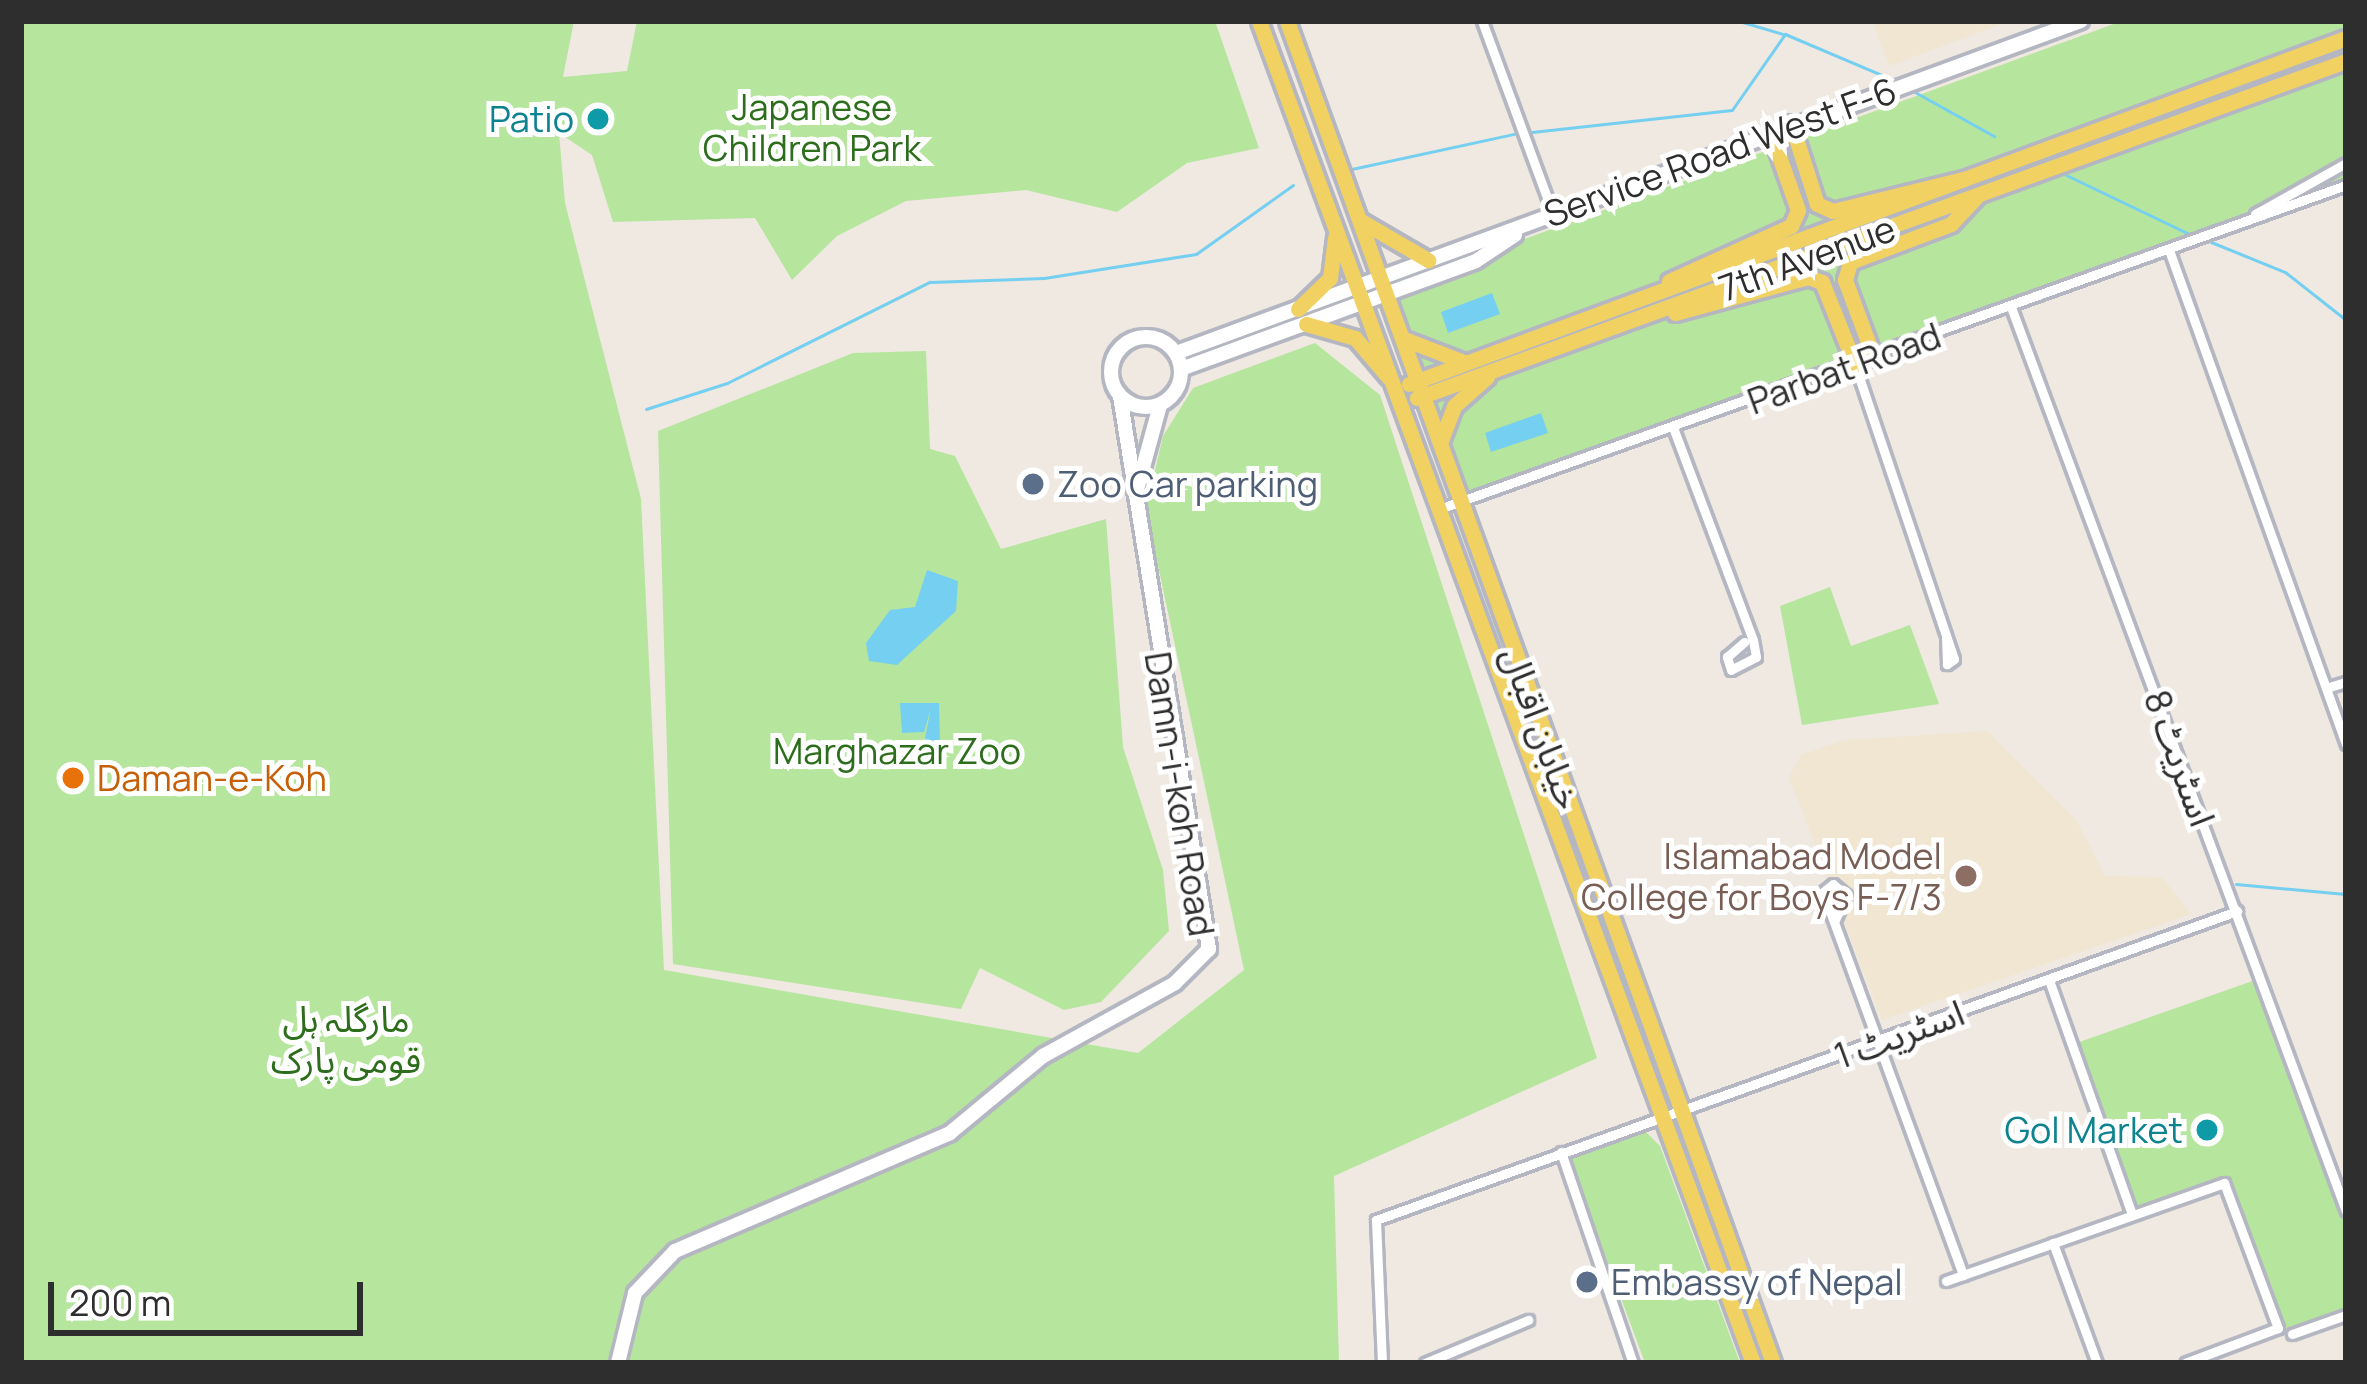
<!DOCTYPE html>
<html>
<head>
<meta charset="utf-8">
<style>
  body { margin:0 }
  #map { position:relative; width:2367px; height:1384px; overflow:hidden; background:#efe9e1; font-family:Manrope,"Noto Sans Arabic",sans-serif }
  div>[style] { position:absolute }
  .education>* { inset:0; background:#f0e6d1 }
  .green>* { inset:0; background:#b6e59e }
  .water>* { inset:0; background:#75cff0 }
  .stream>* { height:3px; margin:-1.5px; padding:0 1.5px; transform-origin:1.5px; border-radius:1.5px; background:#75cff0 }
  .roads { filter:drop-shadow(3px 0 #b4b7c1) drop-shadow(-3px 0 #b4b7c1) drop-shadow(0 3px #b4b7c1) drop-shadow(0 -3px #b4b7c1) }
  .street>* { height:9px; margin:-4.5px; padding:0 4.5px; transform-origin:4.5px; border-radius:4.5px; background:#fff }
  .secondary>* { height:14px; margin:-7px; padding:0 7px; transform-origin:7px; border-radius:7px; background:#fff }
  .secondary>.ring { margin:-7px; padding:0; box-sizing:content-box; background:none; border:14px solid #fff; border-radius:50% }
  .primary>* { height:15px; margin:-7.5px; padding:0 7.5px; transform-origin:7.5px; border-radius:7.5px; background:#f2d163 }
  .dots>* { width:33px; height:33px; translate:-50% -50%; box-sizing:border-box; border:6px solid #fff; border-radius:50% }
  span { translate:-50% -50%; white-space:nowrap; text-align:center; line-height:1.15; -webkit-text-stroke:10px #fff; paint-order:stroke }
  .park-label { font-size:36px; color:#2c6e1b }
  .culture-label { font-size:36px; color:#0d838f }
  .right { translate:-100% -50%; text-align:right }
  .street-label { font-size:36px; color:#2e2e2e }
  .service-label { font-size:36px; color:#4e5e75 }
  .left { translate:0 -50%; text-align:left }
  .food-label { font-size:36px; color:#c56008 }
  .education-label { font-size:36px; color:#785e54 }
  .frame { position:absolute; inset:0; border:24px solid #2e2e2e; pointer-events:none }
  .scale { position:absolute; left:48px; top:1282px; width:315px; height:54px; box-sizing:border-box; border:6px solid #2e2e2e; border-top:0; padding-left:15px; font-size:36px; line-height:42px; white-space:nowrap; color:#2e2e2e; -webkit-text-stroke:9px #fff; paint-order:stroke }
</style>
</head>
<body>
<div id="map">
  <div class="education">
    <div style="clip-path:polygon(1873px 21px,2009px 21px,1889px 66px)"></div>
    <div style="clip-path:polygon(1987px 731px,2077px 821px,2105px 876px,2162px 877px,2191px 914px,1882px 1020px,1789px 777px,1801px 755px,1845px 740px)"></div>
  </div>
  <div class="green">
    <div style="clip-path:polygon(21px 21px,574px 21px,563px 77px,627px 71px,637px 21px,1215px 21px,1259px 148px,1187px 163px,1117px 212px,1026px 190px,906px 201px,837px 236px,792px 280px,755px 218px,613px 222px,592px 155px,559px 133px,565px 203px,641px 499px,664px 970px,1138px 1053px,1244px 970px,1146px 509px,1163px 436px,1193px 388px,1315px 343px,1380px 395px,1597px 1058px,1334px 1176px,1339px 1363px,21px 1363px)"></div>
    <div style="clip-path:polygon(2122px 21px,2346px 21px,2346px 181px,1469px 495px,1393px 287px)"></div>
    <div style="clip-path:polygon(926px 351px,930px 449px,955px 456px,1001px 549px,1106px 519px,1123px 747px,1163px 870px,1169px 931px,1101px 1002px,1064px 1010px,980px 968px,961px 1009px,673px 964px,658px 431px,853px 353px)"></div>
    <div style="clip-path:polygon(1830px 587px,1851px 646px,1910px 625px,1939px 704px,1802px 725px,1780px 606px)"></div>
    <div style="clip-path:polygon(2261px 978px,2346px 1211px,2346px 1315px,2292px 1334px,2278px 1328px,2224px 1184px,2132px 1215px,2071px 1045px)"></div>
    <div style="clip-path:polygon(1644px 1130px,1660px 1146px,1740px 1363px,1645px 1363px,1569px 1158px)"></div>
  </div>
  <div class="water">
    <div style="clip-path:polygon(1492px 293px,1500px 314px,1448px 333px,1441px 312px)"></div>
    <div style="clip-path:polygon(1541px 413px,1548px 433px,1491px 452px,1485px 433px)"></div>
    <div style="clip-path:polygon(927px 570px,958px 581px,956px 611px,897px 665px,869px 661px,866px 643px,890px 610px,915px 607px)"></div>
    <div style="clip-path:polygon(900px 703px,939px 703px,940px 746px,924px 743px,931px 708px,924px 732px,902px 733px)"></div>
  </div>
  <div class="stream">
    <div style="left:1739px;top:21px;width:46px;rotate:16.5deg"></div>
    <div style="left:1913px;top:91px;width:93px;rotate:29.1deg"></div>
    <div style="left:1532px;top:132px;width:201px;rotate:-6.3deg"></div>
    <div style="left:1732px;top:110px;width:93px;rotate:-55.1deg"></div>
    <div style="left:1785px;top:34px;width:115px;rotate:23deg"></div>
    <div style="left:1347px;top:170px;width:171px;rotate:-12.2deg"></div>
    <div style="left:2066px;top:175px;width:136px;rotate:25.6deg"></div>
    <div style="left:2211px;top:242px;width:80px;rotate:22.1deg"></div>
    <div style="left:2285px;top:272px;width:78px;rotate:38.2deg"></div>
    <div style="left:646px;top:409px;width:85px;rotate:-17.8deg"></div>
    <div style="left:727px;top:383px;width:227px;rotate:-26.5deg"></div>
    <div style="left:930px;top:282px;width:114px;rotate:-2deg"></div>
    <div style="left:1044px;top:278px;width:154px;rotate:-9deg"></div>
    <div style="left:1196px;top:254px;width:119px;rotate:-35.4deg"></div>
    <div style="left:2236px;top:884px;width:110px;rotate:5.2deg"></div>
  </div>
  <div class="roads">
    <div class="street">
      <div style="left:1482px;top:21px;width:206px;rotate:69.8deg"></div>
      <div style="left:2255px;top:214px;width:104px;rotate:-29.3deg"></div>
      <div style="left:2169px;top:250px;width:525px;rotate:70.29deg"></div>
      <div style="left:2011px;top:307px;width:964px;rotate:69.67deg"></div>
      <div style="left:1855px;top:365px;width:310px;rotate:71.4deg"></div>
      <div style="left:1954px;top:659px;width:9px;rotate:144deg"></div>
      <div style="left:1947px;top:664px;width:29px;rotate:-92deg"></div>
      <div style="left:1674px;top:430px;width:224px;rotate:69.4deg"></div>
      <div style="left:1753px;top:640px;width:17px;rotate:80deg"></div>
      <div style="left:1756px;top:657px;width:28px;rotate:153deg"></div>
      <div style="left:1731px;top:670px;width:14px;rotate:-107deg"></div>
      <div style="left:1727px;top:657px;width:23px;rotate:-41deg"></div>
      <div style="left:1439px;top:509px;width:963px;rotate:-19.66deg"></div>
      <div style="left:2326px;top:688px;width:21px;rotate:-17deg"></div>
      <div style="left:1835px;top:920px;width:27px;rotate:-66deg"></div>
      <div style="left:1846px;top:895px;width:17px;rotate:-140deg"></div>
      <div style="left:1833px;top:884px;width:13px;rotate:141deg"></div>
      <div style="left:1823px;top:892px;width:408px;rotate:69.9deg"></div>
      <div style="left:2049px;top:980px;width:249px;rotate:70.5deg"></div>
      <div style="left:1561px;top:1152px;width:223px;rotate:71.2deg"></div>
      <div style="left:2053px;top:1243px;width:128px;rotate:69.9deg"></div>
      <div style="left:1946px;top:1281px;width:295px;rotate:-19.4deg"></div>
      <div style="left:2224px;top:1183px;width:155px;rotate:69.6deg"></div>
      <div style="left:2278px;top:1328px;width:99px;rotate:159.4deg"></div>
      <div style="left:2292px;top:1334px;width:57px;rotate:-19.4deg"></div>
      <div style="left:1382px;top:1363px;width:143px;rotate:-92.4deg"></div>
      <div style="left:1376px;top:1220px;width:915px;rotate:-19.74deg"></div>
      <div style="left:1425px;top:1363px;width:112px;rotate:-22.7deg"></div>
    </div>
    <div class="secondary">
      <div class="ring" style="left:1111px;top:337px;width:56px;height:56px"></div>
      <div style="left:1176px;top:353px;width:964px;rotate:-20.15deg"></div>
      <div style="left:1181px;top:369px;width:314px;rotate:-20.1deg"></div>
      <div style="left:1476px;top:261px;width:47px;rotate:-33.7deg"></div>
      <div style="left:1136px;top:493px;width:91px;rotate:-74.7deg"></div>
      <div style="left:618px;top:1363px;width:72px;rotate:-76.3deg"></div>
      <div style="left:635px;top:1293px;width:58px;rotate:-46.4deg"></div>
      <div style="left:675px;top:1251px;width:299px;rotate:-23.2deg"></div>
      <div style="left:950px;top:1133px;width:121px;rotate:-39.6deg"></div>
      <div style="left:1043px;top:1056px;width:151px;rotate:-28.9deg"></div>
      <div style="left:1175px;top:983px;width:48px;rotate:-45deg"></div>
      <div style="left:1209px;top:949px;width:560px;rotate:-99.14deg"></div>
    </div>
    <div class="primary">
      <div style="left:1259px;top:21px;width:1430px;rotate:69.79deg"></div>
      <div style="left:1287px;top:21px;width:1427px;rotate:70.09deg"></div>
      <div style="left:1791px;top:123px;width:85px;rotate:72.2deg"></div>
      <div style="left:1817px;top:204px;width:17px;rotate:24deg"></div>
      <div style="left:1833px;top:211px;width:134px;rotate:-13.8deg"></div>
      <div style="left:1361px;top:221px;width:78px;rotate:30.2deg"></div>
      <div style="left:1669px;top:281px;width:134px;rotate:-24.3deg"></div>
      <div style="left:1791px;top:226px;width:17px;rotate:-66deg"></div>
      <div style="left:1798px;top:210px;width:84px;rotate:-109.5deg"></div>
      <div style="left:1298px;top:309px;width:45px;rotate:-44.1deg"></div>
      <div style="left:1330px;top:278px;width:41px;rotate:-83deg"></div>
      <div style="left:1675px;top:313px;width:138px;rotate:-15.1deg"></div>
      <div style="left:1808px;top:277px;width:15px;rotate:20deg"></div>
      <div style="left:1822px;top:282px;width:89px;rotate:68.3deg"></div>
      <div style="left:1306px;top:324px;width:51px;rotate:15.9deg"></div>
      <div style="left:1355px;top:338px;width:52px;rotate:49.6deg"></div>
      <div style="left:1404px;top:339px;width:64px;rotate:21deg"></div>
      <div style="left:1874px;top:358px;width:83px;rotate:-110.4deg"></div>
      <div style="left:1845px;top:280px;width:19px;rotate:-74deg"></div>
      <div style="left:1850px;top:262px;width:108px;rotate:-20.6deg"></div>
      <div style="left:1951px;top:224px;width:38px;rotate:-47deg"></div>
      <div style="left:1409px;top:384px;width:999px;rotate:-20.27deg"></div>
      <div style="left:1417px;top:398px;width:988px;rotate:-19.94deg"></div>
      <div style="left:1440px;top:443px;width:40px;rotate:-69deg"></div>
      <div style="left:1454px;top:406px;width:44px;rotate:-41.3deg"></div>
    </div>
  </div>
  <div class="dots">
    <div style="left:598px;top:119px;background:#0f9aa8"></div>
    <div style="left:1033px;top:484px;background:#5c6f8a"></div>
    <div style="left:73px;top:778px;background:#e8710a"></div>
    <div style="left:1966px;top:876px;background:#8d6e63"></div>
    <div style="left:2207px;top:1130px;background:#0f9aa8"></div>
    <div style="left:1587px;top:1282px;background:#5c6f8a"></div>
  </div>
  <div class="park-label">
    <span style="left:812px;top:127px">Japanese<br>Children Park</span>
    <span style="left:897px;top:751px">Marghazar Zoo</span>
    <span style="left:346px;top:1039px">مارگلہ ہل<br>قومی پارک</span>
  </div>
  <div class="culture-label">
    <span class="right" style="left:574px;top:119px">Patio</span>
    <span class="right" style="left:2183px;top:1130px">Gol Market</span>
  </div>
  <div class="street-label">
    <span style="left:1720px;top:152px;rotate:-20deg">Service Road West F-6</span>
    <span style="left:1807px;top:258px;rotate:-20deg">7th Avenue</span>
    <span style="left:1844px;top:368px;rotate:-20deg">Parbat Road</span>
    <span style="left:1542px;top:728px;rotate:70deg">خیابان اقبال</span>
    <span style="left:2180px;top:758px;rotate:70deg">اسٹریٹ 8</span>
    <span style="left:1180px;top:794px;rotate:81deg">Damn-i-koh Road</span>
    <span style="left:1899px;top:1034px;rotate:-20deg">اسٹریٹ 1</span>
  </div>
  <div class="service-label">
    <span class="left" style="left:1057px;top:484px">Zoo Car parking</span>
    <span class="left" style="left:1611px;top:1282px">Embassy of Nepal</span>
  </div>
  <div class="food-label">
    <span class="left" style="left:97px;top:778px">Daman-e-Koh</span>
  </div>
  <div class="education-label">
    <span class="right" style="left:1942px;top:876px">Islamabad Model<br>College for Boys F-7/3</span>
  </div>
  <div class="frame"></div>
  <div class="scale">200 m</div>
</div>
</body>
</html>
